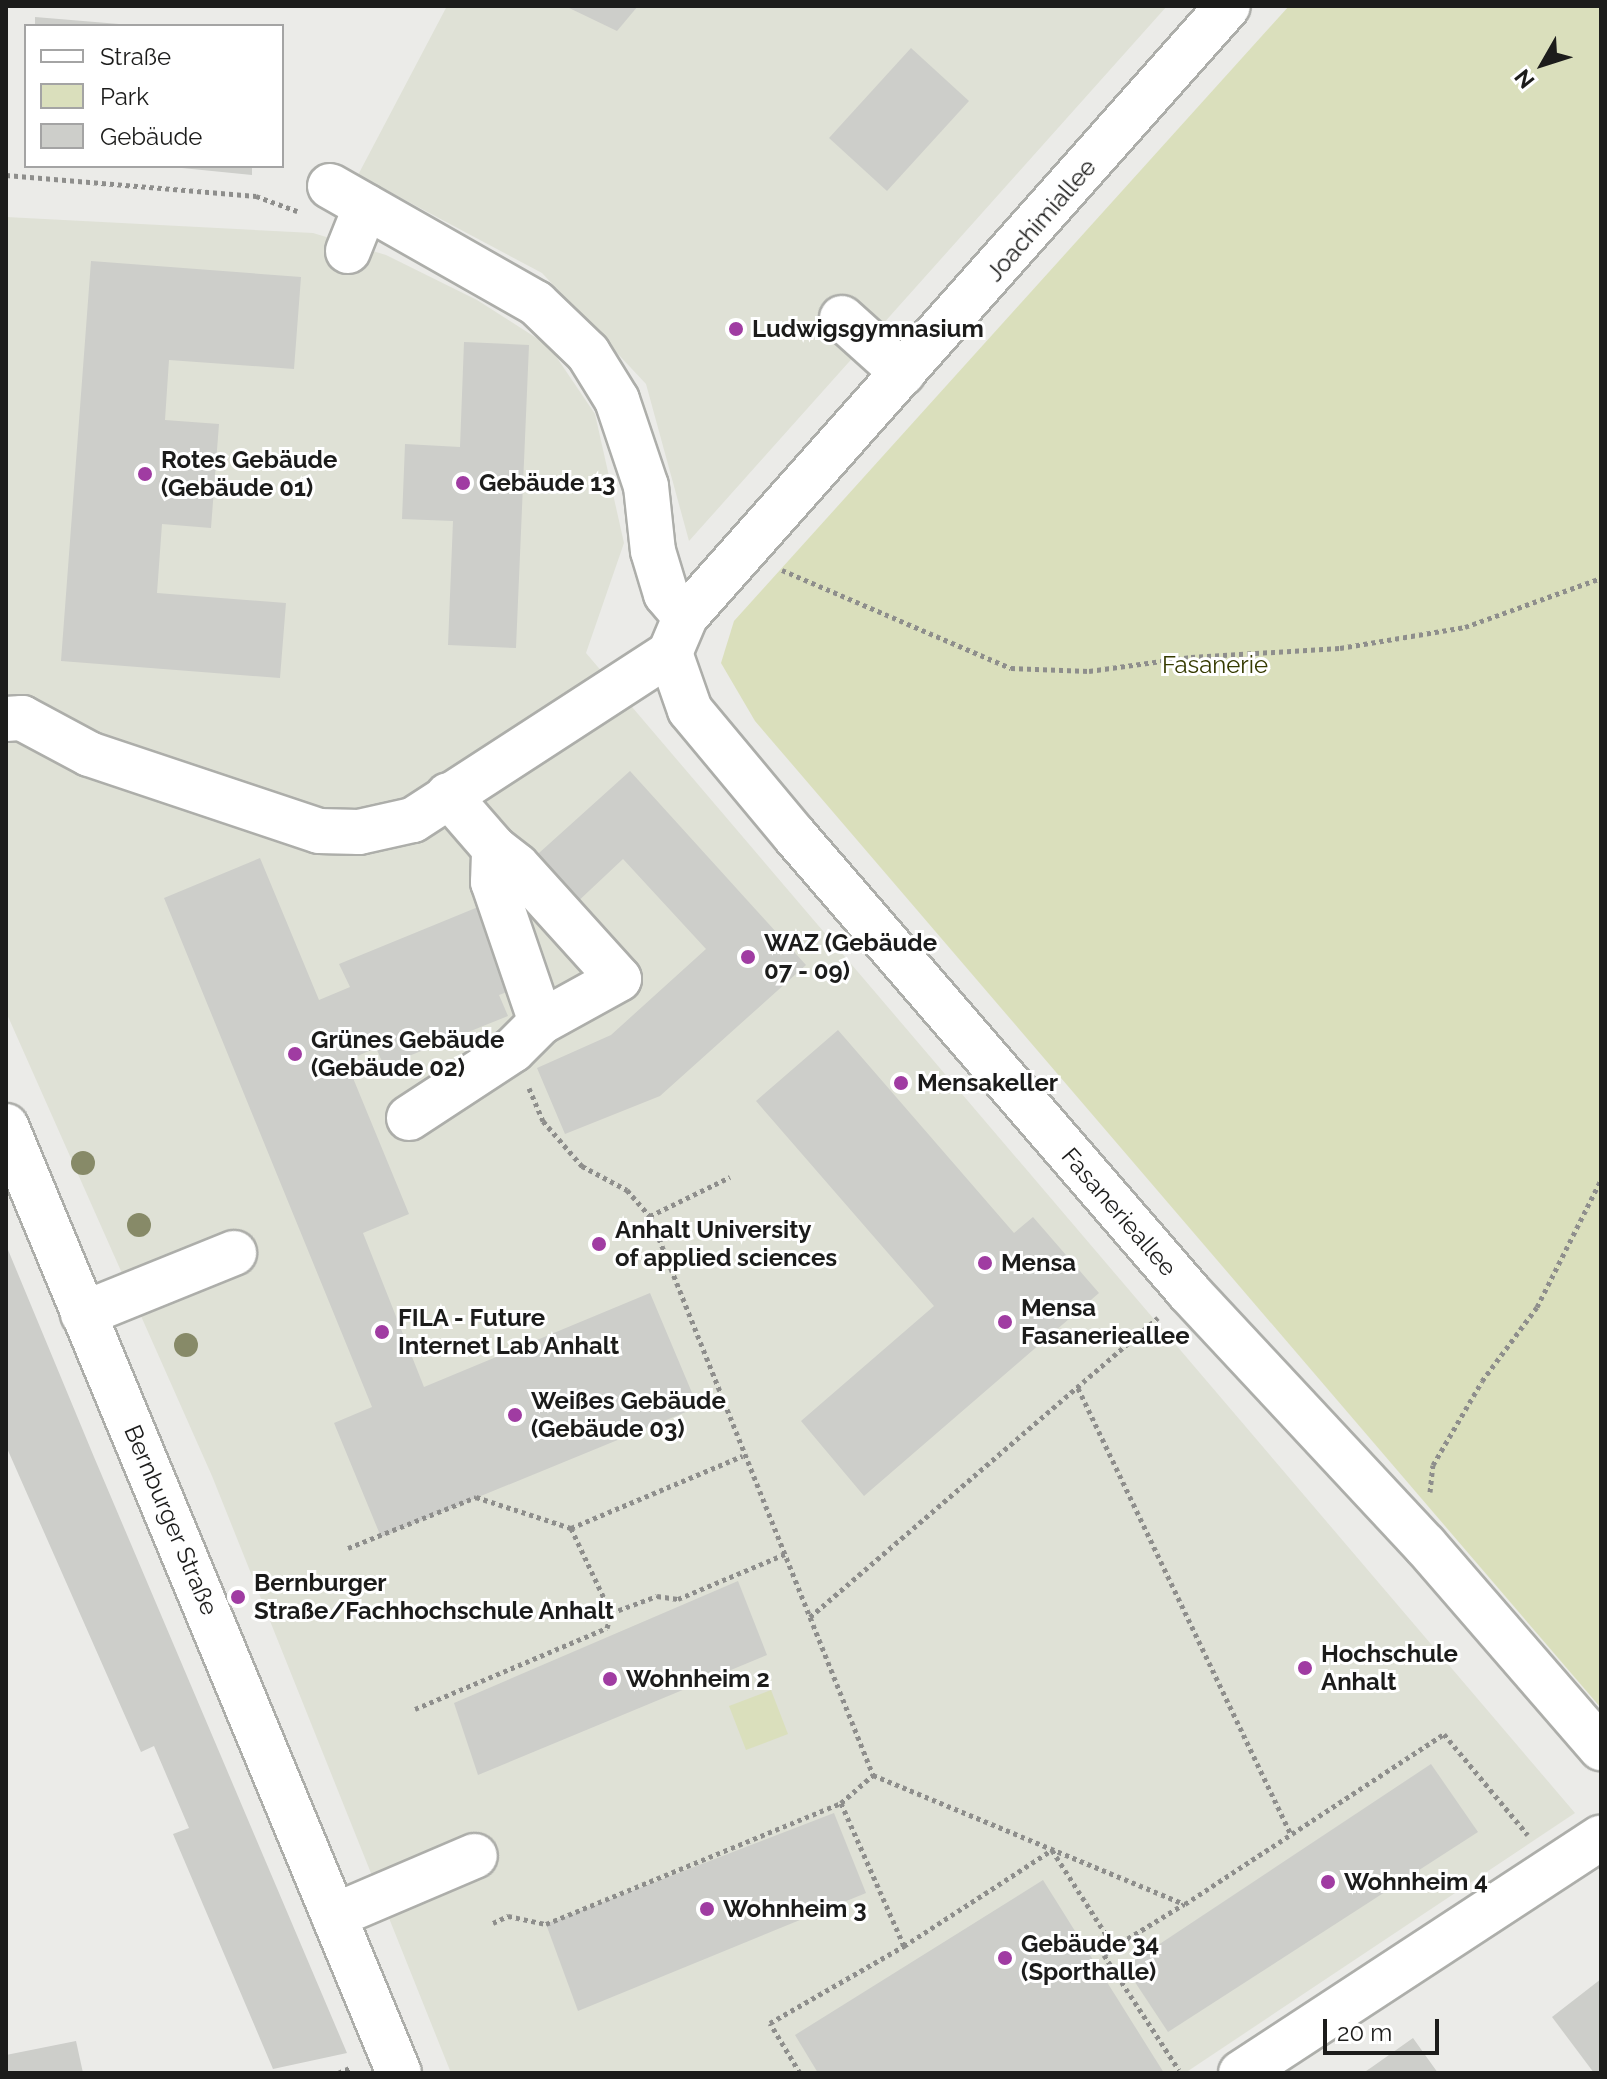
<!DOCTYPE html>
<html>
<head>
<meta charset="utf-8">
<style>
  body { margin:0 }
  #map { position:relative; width:1607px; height:2079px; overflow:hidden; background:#ebebe8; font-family:Raleway,sans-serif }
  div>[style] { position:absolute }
  .built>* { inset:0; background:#dfe1d6 }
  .green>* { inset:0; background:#dadfbc }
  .building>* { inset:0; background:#cdceca }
  .path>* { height:5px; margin-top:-2.5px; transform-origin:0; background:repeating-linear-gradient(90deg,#8e8e8c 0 4px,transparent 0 8px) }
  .roads { filter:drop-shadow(2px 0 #adaeaa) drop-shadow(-2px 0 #adaeaa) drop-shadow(0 2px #adaeaa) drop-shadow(0 -2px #adaeaa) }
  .minor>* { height:44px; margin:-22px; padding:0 22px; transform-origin:22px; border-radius:22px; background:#fff }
  .major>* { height:44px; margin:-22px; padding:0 22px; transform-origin:22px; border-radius:22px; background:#fff }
  .trees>* { width:24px; height:24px; margin:-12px; border-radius:50%; background:#878a68 }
  .dots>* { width:22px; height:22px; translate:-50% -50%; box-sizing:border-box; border:4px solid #fff; border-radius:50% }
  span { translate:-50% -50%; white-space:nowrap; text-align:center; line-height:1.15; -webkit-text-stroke:6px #fff; paint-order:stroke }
  .street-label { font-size:24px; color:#1c1c1b }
  .poi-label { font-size:24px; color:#1c1c1b; font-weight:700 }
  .left { translate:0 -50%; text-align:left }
  .park-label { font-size:24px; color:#363b00 }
  .frame { position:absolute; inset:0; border:8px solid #1c1c1b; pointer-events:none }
  .legend { position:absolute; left:24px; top:24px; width:260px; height:144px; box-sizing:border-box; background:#fff; border:2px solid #a4a4a4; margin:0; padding:10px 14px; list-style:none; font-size:24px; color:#1c1c1b }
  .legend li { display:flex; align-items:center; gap:16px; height:40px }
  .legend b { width:40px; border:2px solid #a4a4a4 }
  .north { position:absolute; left:1503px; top:24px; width:80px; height:80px; -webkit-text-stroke:6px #fff; paint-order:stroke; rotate:231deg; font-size:22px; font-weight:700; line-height:32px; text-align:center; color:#1c1c1b }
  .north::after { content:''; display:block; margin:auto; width:28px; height:36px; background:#1c1c1b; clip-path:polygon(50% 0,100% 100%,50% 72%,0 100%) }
  .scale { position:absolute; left:1323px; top:2019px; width:116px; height:36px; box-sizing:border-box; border:4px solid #1c1c1b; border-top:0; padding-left:10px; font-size:24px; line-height:28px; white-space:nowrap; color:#1c1c1b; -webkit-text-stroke:6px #fff; paint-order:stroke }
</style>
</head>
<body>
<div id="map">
  <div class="built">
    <div style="clip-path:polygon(447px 6px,1167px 6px,689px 541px,646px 384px,542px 273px,358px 175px)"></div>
    <div style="clip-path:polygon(6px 217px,313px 233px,386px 255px,477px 300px,549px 346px,595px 414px,624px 543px,586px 653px,1575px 1813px,1185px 2073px,451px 2073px,212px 1476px,6px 1012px)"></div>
  </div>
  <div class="green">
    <div style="clip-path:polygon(1289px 6px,1601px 6px,1601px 1708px,755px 721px,721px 663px,734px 621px)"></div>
    <div style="clip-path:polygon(771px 1690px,788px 1734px,746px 1750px,729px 1706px)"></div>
  </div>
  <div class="building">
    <div style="clip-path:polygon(565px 6px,638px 6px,617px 31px)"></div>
    <div style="clip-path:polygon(35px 17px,119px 24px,119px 26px,35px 26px)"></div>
    <div style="clip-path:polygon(911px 48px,969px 101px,887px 191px,829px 138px)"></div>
    <div style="clip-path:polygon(162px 166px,252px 166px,252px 175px)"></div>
    <div style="clip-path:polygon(91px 261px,301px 277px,294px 369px,169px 360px,165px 420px,219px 424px,211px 528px,162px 524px,157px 593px,286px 603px,280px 678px,61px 661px)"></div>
    <div style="clip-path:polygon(464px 342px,529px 345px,516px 648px,448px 645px,453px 521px,402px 519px,405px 444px,460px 447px)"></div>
    <div style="clip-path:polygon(630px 771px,806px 965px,660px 1096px,565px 1134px,537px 1068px,611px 1035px,706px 949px,623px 859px,573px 906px,529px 862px)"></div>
    <div style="clip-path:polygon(260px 858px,319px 1000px,350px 987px,339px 964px,483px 905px,517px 988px,499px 995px,508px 1016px,384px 1066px,376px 1048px,346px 1061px,409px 1214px,363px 1233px,424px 1387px,650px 1293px,698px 1407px,381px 1537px,334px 1423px,372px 1407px,164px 898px)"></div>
    <div style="clip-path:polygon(838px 1030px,1014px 1233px,1033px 1217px,1099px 1293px,864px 1496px,801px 1421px,934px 1306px,756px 1101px)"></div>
    <div style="clip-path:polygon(6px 1245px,94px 1457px,347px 2053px,273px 2069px,173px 1834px,189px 1828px,154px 1746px,141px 1752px,6px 1446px)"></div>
    <div style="clip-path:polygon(738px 1581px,767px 1655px,478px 1775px,454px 1703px)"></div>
    <div style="clip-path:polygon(1431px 1764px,1478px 1832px,1168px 2032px,1125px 1967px)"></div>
    <div style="clip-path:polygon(834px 1813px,866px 1893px,578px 2011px,546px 1924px)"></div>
    <div style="clip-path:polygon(1043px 1880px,1164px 2073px,818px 2073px,795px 2035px)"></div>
    <div style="clip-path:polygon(1601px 1979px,1601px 2073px,1594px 2073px,1552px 2017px)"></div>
    <div style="clip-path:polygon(1413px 2038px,1438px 2073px,1363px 2073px,1372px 2067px)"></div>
    <div style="clip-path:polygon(76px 2041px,83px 2073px,6px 2073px,6px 2055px)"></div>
  </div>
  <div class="path">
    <div style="left:6px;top:175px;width:251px;rotate:4.8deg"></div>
    <div style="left:256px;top:196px;width:44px;rotate:20.1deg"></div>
    <div style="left:782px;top:570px;width:249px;rotate:23.2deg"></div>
    <div style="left:1011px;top:668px;width:78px;rotate:2.2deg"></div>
    <div style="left:1089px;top:671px;width:103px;rotate:-7.8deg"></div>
    <div style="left:1191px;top:657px;width:149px;rotate:-3.5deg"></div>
    <div style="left:1340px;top:648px;width:127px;rotate:-9.5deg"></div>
    <div style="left:1465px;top:627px;width:145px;rotate:-19.8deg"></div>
    <div style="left:529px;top:1088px;width:36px;rotate:67deg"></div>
    <div style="left:543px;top:1121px;width:60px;rotate:49.1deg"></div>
    <div style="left:582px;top:1166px;width:51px;rotate:28.1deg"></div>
    <div style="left:627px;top:1190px;width:35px;rotate:49deg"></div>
    <div style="left:650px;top:1216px;width:602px;rotate:68.25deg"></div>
    <div style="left:650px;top:1216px;width:89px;rotate:-26deg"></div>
    <div style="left:1078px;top:1388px;width:494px;rotate:64.5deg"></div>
    <div style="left:1430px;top:1492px;width:27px;rotate:-84deg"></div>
    <div style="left:1433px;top:1465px;width:97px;rotate:-59.7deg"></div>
    <div style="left:1482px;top:1381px;width:92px;rotate:-53.4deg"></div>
    <div style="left:1537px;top:1307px;width:142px;rotate:-63.3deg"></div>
    <div style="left:571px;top:1528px;width:94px;rotate:64.8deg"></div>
    <div style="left:348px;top:1548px;width:138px;rotate:-21.7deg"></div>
    <div style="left:476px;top:1497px;width:100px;rotate:18.1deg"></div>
    <div style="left:571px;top:1528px;width:186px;rotate:-22.8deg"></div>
    <div style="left:810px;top:1617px;width:459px;rotate:-40.7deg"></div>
    <div style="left:415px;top:1709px;width:208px;rotate:-22.9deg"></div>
    <div style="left:607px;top:1628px;width:16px;rotate:-75deg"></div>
    <div style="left:611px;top:1613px;width:49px;rotate:-20.3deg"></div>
    <div style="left:657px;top:1596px;width:21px;rotate:8deg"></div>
    <div style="left:678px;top:1599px;width:116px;rotate:-22.8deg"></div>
    <div style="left:841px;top:1803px;width:156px;rotate:66.2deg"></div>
    <div style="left:904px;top:1946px;width:176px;rotate:-33deg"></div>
    <div style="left:1052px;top:1850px;width:115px;rotate:57.4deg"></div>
    <div style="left:1114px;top:1947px;width:82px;rotate:-31.6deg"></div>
    <div style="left:493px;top:1923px;width:17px;rotate:-25deg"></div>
    <div style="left:508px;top:1916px;width:39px;rotate:12deg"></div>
    <div style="left:546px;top:1924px;width:319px;rotate:-22.3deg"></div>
    <div style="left:841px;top:1803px;width:43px;rotate:-41.2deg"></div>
    <div style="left:873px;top:1775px;width:338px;rotate:22.5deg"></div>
    <div style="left:1185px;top:1904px;width:310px;rotate:-33.3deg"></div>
    <div style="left:1444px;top:1734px;width:131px;rotate:50.3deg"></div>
    <div style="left:1114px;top:1947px;width:13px;rotate:141deg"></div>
    <div style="left:1104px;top:1955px;width:137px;rotate:56.9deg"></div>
    <div style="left:338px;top:2073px;width:15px;rotate:-23deg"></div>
    <div style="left:800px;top:2073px;width:58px;rotate:-121deg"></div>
    <div style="left:770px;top:2023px;width:155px;rotate:-29.9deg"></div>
  </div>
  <div class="roads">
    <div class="minor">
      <div style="left:330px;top:186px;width:237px;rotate:29.6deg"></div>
      <div style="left:536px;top:303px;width:72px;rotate:43.9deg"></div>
      <div style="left:588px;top:353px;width:55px;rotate:58.3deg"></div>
      <div style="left:617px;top:400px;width:91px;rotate:71.4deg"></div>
      <div style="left:646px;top:486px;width:65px;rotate:83.9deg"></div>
      <div style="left:653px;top:551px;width:45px;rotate:73.2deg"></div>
      <div style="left:666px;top:594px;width:30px;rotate:50deg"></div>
      <div style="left:348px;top:251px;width:48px;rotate:-68.2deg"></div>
      <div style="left:842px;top:318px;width:82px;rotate:42deg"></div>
      <div style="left:670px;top:653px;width:60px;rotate:70.7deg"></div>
      <div style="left:690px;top:710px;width:164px;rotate:50.2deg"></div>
      <div style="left:795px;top:836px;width:603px;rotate:49.17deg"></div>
      <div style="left:1189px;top:1292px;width:346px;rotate:47deg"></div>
      <div style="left:1425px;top:1545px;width:269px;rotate:49.1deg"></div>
      <div style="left:670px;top:653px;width:39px;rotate:-67deg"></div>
      <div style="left:685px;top:617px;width:817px;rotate:-48.37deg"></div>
      <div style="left:6px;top:719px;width:16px;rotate:-4deg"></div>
      <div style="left:22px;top:718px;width:76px;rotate:28.2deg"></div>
      <div style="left:89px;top:754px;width:243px;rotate:18.5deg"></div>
      <div style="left:319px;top:831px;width:40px;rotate:1.4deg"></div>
      <div style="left:359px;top:832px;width:55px;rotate:-12.5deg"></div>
      <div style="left:413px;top:820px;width:306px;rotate:-33deg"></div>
      <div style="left:494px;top:848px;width:29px;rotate:38deg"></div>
      <div style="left:517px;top:866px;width:152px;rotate:47.9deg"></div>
      <div style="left:619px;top:979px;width:89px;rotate:151.1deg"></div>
      <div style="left:409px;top:1118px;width:124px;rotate:-33.2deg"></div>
      <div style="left:513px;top:1050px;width:40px;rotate:-45deg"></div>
      <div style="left:541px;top:1022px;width:148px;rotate:-108.9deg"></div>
      <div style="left:493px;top:882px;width:34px;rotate:-88deg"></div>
      <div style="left:494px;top:848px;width:70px;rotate:-131deg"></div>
      <div style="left:83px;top:1314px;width:163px;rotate:-22deg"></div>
      <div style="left:334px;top:1916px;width:153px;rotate:-23.1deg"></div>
      <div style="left:1241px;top:2073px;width:430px;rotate:-33.2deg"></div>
    </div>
    <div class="major">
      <div style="left:6px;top:1126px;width:1025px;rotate:67.46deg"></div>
    </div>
  </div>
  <div class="trees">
    <div style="left:83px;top:1163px"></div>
    <div style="left:139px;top:1225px"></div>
    <div style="left:186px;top:1345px"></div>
  </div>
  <div class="dots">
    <div style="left:736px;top:329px;background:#a03ca2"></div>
    <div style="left:145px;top:474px;background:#a03ca2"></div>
    <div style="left:463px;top:483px;background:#a03ca2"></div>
    <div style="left:748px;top:957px;background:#a03ca2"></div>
    <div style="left:295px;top:1054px;background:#a03ca2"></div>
    <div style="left:901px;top:1083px;background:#a03ca2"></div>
    <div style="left:599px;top:1244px;background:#a03ca2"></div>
    <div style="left:985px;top:1263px;background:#a03ca2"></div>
    <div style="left:1005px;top:1322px;background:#a03ca2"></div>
    <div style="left:382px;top:1332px;background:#a03ca2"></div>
    <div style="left:515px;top:1415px;background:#a03ca2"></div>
    <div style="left:238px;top:1597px;background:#a03ca2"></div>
    <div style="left:1305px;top:1668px;background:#a03ca2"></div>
    <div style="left:610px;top:1679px;background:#a03ca2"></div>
    <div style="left:1328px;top:1882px;background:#a03ca2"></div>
    <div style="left:707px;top:1909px;background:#a03ca2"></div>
    <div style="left:1005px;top:1958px;background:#a03ca2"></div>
  </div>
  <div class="street-label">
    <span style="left:1041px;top:220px;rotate:-49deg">Joachimiallee</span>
    <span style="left:1119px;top:1212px;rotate:49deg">Fasanerieallee</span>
    <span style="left:171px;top:1520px;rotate:67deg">Bernburger Straße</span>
  </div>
  <div class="poi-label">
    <span class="left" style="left:752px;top:329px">Ludwigsgymnasium</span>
    <span class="left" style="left:161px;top:474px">Rotes Gebäude<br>(Gebäude 01)</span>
    <span class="left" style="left:479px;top:483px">Gebäude 13</span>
    <span class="left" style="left:764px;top:957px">WAZ (Gebäude<br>07 - 09)</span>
    <span class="left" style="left:311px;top:1054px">Grünes Gebäude<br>(Gebäude 02)</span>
    <span class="left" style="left:917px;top:1083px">Mensakeller</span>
    <span class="left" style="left:615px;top:1244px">Anhalt University<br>of applied sciences</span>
    <span class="left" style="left:1001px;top:1263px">Mensa</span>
    <span class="left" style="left:1021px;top:1322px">Mensa<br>Fasanerieallee</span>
    <span class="left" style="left:398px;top:1332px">FILA - Future<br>Internet Lab Anhalt</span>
    <span class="left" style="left:531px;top:1415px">Weißes Gebäude<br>(Gebäude 03)</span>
    <span class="left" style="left:254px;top:1597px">Bernburger<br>Straße/Fachhochschule Anhalt</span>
    <span class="left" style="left:1321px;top:1668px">Hochschule<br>Anhalt</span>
    <span class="left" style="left:626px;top:1679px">Wohnheim 2</span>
    <span class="left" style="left:1344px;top:1882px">Wohnheim 4</span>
    <span class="left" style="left:723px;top:1909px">Wohnheim 3</span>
    <span class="left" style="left:1021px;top:1958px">Gebäude 34<br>(Sporthalle)</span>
  </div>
  <div class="park-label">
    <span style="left:1215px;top:665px">Fasanerie</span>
  </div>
  <div class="frame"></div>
  <ul class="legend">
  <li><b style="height:10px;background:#fff"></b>Straße</li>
  <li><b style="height:22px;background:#dadfbc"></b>Park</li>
  <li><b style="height:22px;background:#cdceca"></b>Gebäude</li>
  </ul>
  <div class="north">N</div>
  <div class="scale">20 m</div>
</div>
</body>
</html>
